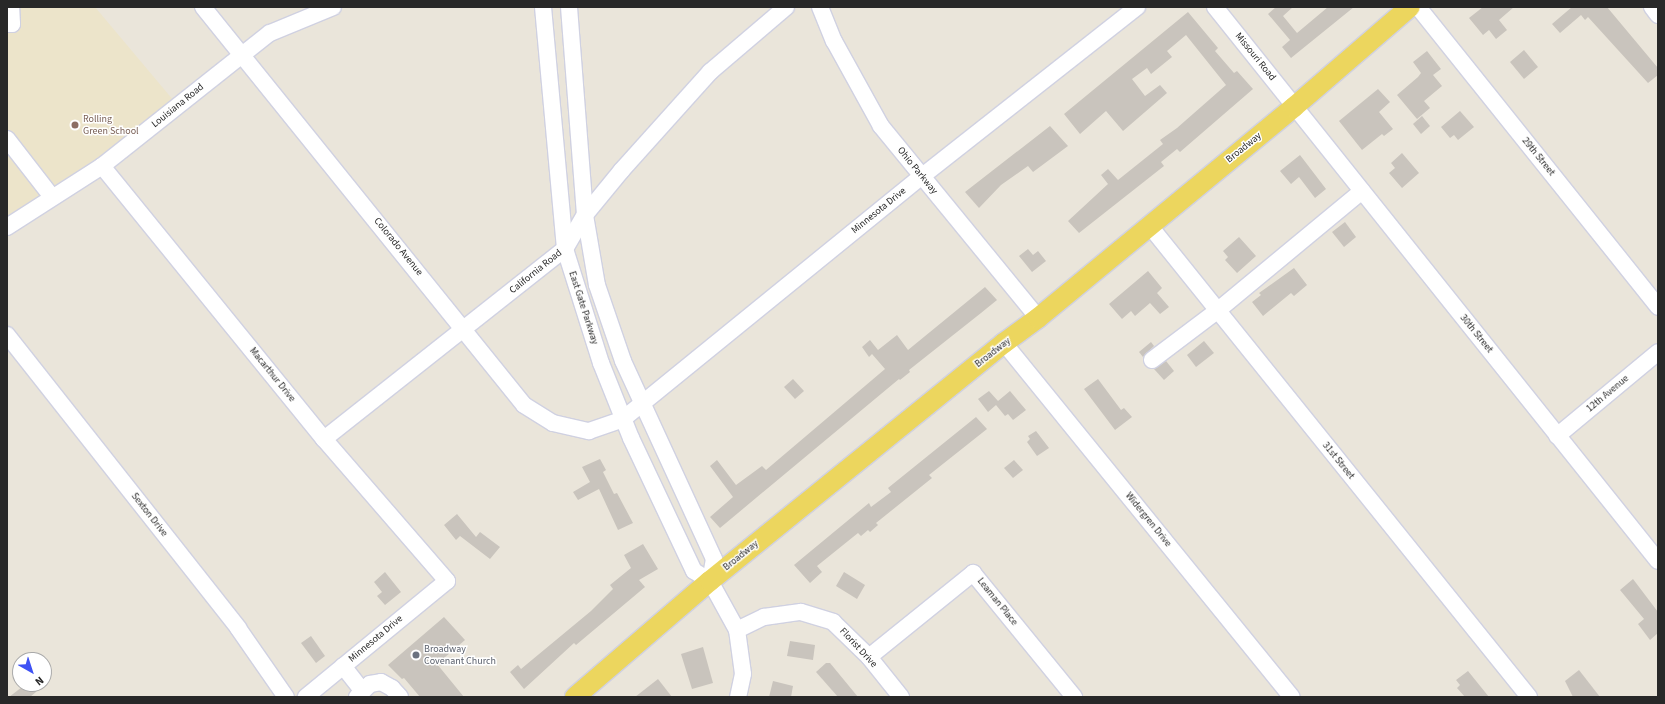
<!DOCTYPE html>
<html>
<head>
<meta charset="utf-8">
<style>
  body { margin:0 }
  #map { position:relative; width:1665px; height:704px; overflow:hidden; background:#eae5da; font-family:"Source Sans 3",sans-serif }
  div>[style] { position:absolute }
  .education>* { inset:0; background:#ece4ca }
  .building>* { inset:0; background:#c9c4bd }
  .roads { filter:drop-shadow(1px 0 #d0d1e1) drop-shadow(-1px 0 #d0d1e1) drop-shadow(0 1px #d0d1e1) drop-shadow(0 -1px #d0d1e1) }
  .minor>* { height:16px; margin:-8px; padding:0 8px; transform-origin:8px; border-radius:8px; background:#fff }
  .major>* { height:20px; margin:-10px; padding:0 10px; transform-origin:10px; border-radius:10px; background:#ecd65e }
  .dots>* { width:11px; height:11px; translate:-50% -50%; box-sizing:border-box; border:2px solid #fff; border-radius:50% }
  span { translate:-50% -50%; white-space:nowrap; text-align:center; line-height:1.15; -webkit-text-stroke:3px #fff; paint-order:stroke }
  .street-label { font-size:10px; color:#282828 }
  .education-label { font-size:10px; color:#785e54 }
  .left { translate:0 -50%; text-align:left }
  .worship-label { font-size:10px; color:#5b616d }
  .frame { position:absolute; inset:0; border:8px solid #282828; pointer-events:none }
  .north { position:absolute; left:12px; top:652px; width:40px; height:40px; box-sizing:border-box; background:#fff; border:1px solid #a9a9a9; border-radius:50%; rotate:141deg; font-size:11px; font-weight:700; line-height:16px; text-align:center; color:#282828 }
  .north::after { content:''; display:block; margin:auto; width:14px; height:18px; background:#3e51f4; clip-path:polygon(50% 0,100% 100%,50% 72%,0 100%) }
</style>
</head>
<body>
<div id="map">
  <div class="education">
    <div style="clip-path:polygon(7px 7px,95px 7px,174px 101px,111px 150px,7px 219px)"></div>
  </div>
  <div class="building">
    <div style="clip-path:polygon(1276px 7px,1293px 7px,1283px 16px,1297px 33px,1328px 7px,1354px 7px,1291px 58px,1282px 47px,1290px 40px,1268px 14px)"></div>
    <div style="clip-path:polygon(1483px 7px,1514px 7px,1499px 20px,1507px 30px,1496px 39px,1489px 30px,1483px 35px,1469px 18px)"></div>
    <div style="clip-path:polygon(1572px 7px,1607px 7px,1658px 68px,1658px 75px,1648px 83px,1588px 17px,1585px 20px,1581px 15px,1560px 33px,1552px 24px)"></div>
    <div style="clip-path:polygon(1188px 12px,1218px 48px,1215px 51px,1234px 73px,1237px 71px,1253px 89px,1180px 152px,1177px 149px,1161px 162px,1164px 166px,1079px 233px,1068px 221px,1108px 184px,1101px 175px,1108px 169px,1118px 180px,1163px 144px,1160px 140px,1177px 128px,1226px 85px,1186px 35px,1167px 51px,1172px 57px,1151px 74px,1147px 68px,1132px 79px,1145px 96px,1160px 85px,1167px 93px,1123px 131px,1106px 111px,1080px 134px,1064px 114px)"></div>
    <div style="clip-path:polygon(1524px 50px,1538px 67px,1524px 79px,1510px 62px)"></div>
    <div style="clip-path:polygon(1427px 51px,1441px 69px,1433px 75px,1442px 86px,1424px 101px,1430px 108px,1417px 119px,1397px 95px,1418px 77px,1421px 73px,1413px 62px)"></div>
    <div style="clip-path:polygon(1378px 89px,1390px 102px,1379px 112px,1393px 129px,1384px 136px,1382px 134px,1362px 150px,1339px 121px)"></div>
    <div style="clip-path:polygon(1460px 111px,1474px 127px,1458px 140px,1454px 135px,1450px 138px,1441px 127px)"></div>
    <div style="clip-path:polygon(1422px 116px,1430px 126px,1421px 134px,1413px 124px)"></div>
    <div style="clip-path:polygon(1050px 126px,1068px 146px,1033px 172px,1028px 166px,1001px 185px,979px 208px,965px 192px)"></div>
    <div style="clip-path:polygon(1402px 153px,1419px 173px,1402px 188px,1389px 173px,1395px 168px,1391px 163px)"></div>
    <div style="clip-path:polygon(1300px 155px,1326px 189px,1315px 198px,1299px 177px,1291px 184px,1280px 171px)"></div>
    <div style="clip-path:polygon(1345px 222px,1356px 237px,1344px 247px,1332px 232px)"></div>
    <div style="clip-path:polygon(1239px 237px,1256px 256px,1237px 273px,1225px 260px,1228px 257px,1223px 251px)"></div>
    <div style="clip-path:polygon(1028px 249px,1033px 255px,1038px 251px,1046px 261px,1032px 272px,1019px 256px)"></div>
    <div style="clip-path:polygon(1294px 268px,1307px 285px,1294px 296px,1291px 293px,1263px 316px,1252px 302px,1261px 295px,1259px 293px)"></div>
    <div style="clip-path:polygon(1148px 271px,1162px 288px,1157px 293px,1169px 307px,1160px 314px,1150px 303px,1135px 316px,1131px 311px,1122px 319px,1109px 304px)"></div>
    <div style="clip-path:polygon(985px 287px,997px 300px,981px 313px,909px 370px,910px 372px,900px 380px,899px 379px,720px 528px,710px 517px,733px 497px,710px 466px,717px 460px,736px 485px,762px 466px,766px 470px,885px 369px,872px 354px,869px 357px,862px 347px,870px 340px,878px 350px,897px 335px,908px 350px)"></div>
    <div style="clip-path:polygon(1204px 341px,1214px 353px,1196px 367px,1187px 355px)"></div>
    <div style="clip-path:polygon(1151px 342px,1154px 346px,1143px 357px,1139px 352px)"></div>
    <div style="clip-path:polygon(1166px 361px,1174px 371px,1164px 380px,1154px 369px)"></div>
    <div style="clip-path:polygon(793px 379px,804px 391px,795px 399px,784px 387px)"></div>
    <div style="clip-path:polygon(1098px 379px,1121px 410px,1124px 408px,1132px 417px,1115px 430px,1084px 389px)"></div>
    <div style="clip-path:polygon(989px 391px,998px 401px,1010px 391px,1026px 410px,1013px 420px,1008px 414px,1005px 416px,996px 405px,988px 412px,978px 399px)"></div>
    <div style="clip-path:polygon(976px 417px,987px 429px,929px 475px,932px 478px,876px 523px,878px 525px,870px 532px,868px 530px,861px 536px,858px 533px,817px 566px,822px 572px,810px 583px,794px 565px,869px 503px,871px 507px,891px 492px,888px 488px)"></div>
    <div style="clip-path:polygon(1036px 431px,1049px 448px,1037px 456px,1027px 442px,1030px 439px,1028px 436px)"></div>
    <div style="clip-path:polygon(600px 459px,606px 470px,603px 472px,614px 494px,617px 493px,633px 523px,618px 530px,599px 489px,578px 500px,573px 492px,590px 482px,582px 467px)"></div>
    <div style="clip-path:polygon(1014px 460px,1023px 470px,1013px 478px,1004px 468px)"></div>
    <div style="clip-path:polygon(457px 514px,476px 537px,480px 532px,500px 547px,490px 559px,460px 536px,456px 540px,444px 525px)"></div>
    <div style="clip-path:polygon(643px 544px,658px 569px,639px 580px,645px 587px,576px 645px,574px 643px,524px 689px,510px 672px,518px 665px,521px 669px,591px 611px,613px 589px,610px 585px,631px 568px,624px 555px)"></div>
    <div style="clip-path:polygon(385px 572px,401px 592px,385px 605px,377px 596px,382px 592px,374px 582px)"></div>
    <div style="clip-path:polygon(844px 572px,865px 585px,857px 599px,836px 586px)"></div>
    <div style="clip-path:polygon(1633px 579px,1658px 612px,1658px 633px,1650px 640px,1638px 624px,1644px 619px,1620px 590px)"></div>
    <div style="clip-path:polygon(444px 617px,465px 640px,437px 664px,464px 697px,420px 697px,404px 678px,402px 679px,388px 665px)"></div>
    <div style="clip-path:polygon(311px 636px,325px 656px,316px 663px,301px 643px)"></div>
    <div style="clip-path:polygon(790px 641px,815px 645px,813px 660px,787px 656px)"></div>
    <div style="clip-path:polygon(703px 647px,713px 683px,692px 689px,681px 654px)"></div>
    <div style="clip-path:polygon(826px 663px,830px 663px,858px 697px,838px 697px,816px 672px)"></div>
    <div style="clip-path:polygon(1579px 670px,1600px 697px,1573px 697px,1565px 681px)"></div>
    <div style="clip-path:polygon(1468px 671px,1489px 697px,1465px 697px,1457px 688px,1460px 685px,1456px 680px)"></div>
    <div style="clip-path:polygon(658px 679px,672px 697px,635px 697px)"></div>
    <div style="clip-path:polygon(773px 681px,793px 686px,791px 697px,769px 697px)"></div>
    <div style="clip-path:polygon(26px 684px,30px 684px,36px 692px,30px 697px,9px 697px)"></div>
  </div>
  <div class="roads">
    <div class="minor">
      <div style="left:203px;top:7px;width:511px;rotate:51.11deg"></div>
      <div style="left:524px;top:405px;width:34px;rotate:32deg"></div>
      <div style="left:553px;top:423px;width:37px;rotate:13deg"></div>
      <div style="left:589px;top:431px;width:36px;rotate:-19deg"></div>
      <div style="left:623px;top:419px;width:384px;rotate:-39.1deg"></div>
      <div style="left:921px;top:177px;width:275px;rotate:-38.2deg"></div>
      <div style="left:543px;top:7px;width:243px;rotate:84.8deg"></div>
      <div style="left:565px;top:249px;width:120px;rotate:72.5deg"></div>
      <div style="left:601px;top:363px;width:81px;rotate:68.2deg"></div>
      <div style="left:631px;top:438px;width:147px;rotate:64.7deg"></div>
      <div style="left:694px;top:571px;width:19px;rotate:32deg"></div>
      <div style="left:710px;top:581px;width:56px;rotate:61.1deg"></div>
      <div style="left:737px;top:630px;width:44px;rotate:82.2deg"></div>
      <div style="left:743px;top:674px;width:24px;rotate:102deg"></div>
      <div style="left:569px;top:7px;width:209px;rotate:85.6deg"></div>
      <div style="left:585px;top:215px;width:71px;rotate:80.3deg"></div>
      <div style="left:597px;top:285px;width:80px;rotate:71.1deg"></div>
      <div style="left:623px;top:361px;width:218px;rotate:65.3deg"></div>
      <div style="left:714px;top:559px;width:22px;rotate:100deg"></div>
      <div style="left:820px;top:7px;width:37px;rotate:68deg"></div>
      <div style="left:834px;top:41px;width:97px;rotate:61.1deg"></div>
      <div style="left:881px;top:126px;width:248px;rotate:50.7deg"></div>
      <div style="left:1215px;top:7px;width:709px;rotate:51.35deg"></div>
      <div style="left:1418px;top:7px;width:384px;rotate:51.3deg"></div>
      <div style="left:1652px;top:7px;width:10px;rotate:53deg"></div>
      <div style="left:7px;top:24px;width:5px"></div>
      <div style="left:12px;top:24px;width:17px;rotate:-93deg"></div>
      <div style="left:7px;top:139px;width:73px;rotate:52.2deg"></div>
      <div style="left:102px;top:166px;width:352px;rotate:50.9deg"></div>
      <div style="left:324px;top:439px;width:188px;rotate:49.1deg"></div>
      <div style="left:447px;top:581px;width:183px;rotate:140.6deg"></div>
      <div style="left:1149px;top:225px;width:606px;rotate:51.16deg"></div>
      <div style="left:7px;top:227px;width:113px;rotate:-32.7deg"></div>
      <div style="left:102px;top:166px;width:214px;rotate:-38.4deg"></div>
      <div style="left:270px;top:33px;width:68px;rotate:-22.4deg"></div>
      <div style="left:7px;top:335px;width:373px;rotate:51.7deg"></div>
      <div style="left:238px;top:628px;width:84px;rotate:55.2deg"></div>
      <div style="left:1004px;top:343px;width:456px;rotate:50.9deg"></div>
      <div style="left:1152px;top:360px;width:81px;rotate:-37deg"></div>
      <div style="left:1217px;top:311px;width:188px;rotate:-39.6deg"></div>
      <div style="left:1557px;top:436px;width:131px;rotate:-39.7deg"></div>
      <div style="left:324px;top:439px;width:307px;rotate:-38.3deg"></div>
      <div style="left:565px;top:249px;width:39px;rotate:-60deg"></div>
      <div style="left:585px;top:215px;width:58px;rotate:-50.6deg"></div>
      <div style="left:622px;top:170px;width:132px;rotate:-48.1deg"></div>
      <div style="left:710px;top:72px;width:100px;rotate:-40.5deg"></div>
      <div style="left:737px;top:630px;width:30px;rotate:-26deg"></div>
      <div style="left:764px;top:617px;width:37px;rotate:-8deg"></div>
      <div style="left:801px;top:612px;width:34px;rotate:17deg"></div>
      <div style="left:833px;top:622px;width:50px;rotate:44.2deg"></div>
      <div style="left:869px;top:657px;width:51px;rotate:51.3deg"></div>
      <div style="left:869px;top:657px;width:134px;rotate:-38.9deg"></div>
      <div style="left:973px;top:573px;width:160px;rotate:50.8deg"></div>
      <div style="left:343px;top:666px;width:31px;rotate:52deg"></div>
      <div style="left:357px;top:697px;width:18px;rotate:-45deg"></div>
      <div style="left:370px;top:684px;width:11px;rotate:-10deg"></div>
      <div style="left:381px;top:682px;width:13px;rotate:29deg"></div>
      <div style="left:392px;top:688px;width:12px;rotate:48deg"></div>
    </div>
    <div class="major">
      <div style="left:575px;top:697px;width:178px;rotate:-40.7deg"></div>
      <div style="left:710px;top:581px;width:378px;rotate:-39deg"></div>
      <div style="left:1004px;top:343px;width:42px;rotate:-36.3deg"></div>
      <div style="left:1038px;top:318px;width:332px;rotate:-39.5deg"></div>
      <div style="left:1294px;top:107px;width:153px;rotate:-40.8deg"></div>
    </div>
  </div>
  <div class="dots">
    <div style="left:75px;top:125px;background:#8d6e63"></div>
    <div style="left:416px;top:655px;background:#6b7280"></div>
  </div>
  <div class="street-label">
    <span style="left:1255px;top:57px;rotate:51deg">Missouri Road</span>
    <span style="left:178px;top:106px;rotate:-39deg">Louisiana Road</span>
    <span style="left:1244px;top:148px;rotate:-39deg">Broadway</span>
    <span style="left:1538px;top:157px;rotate:51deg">29th Street</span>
    <span style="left:917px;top:171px;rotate:51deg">Ohio Parkway</span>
    <span style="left:879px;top:211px;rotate:-39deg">Minnesota Drive</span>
    <span style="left:398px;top:247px;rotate:51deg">Colorado Avenue</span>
    <span style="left:536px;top:272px;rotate:-39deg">California Road</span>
    <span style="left:583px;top:308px;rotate:72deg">East Gate Parkway</span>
    <span style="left:1476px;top:334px;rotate:51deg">30th Street</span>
    <span style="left:993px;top:353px;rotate:-38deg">Broadway</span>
    <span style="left:272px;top:375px;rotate:51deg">Macarthur Drive</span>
    <span style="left:1608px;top:394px;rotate:-40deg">12th Avenue</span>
    <span style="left:1338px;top:461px;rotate:51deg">31st Street</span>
    <span style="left:149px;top:515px;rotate:52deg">Sexton Drive</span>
    <span style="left:1148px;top:520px;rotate:51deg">Widergren Drive</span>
    <span style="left:741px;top:556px;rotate:-39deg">Broadway</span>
    <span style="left:997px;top:602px;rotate:51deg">Leaman Place</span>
    <span style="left:376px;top:639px;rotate:-40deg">Minnesota Drive</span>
    <span style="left:858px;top:648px;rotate:47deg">Florist Drive</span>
  </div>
  <div class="education-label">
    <span class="left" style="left:83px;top:125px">Rolling<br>Green School</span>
  </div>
  <div class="worship-label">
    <span class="left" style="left:424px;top:655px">Broadway<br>Covenant Church</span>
  </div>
  <div class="frame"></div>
  <div class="north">N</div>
</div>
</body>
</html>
